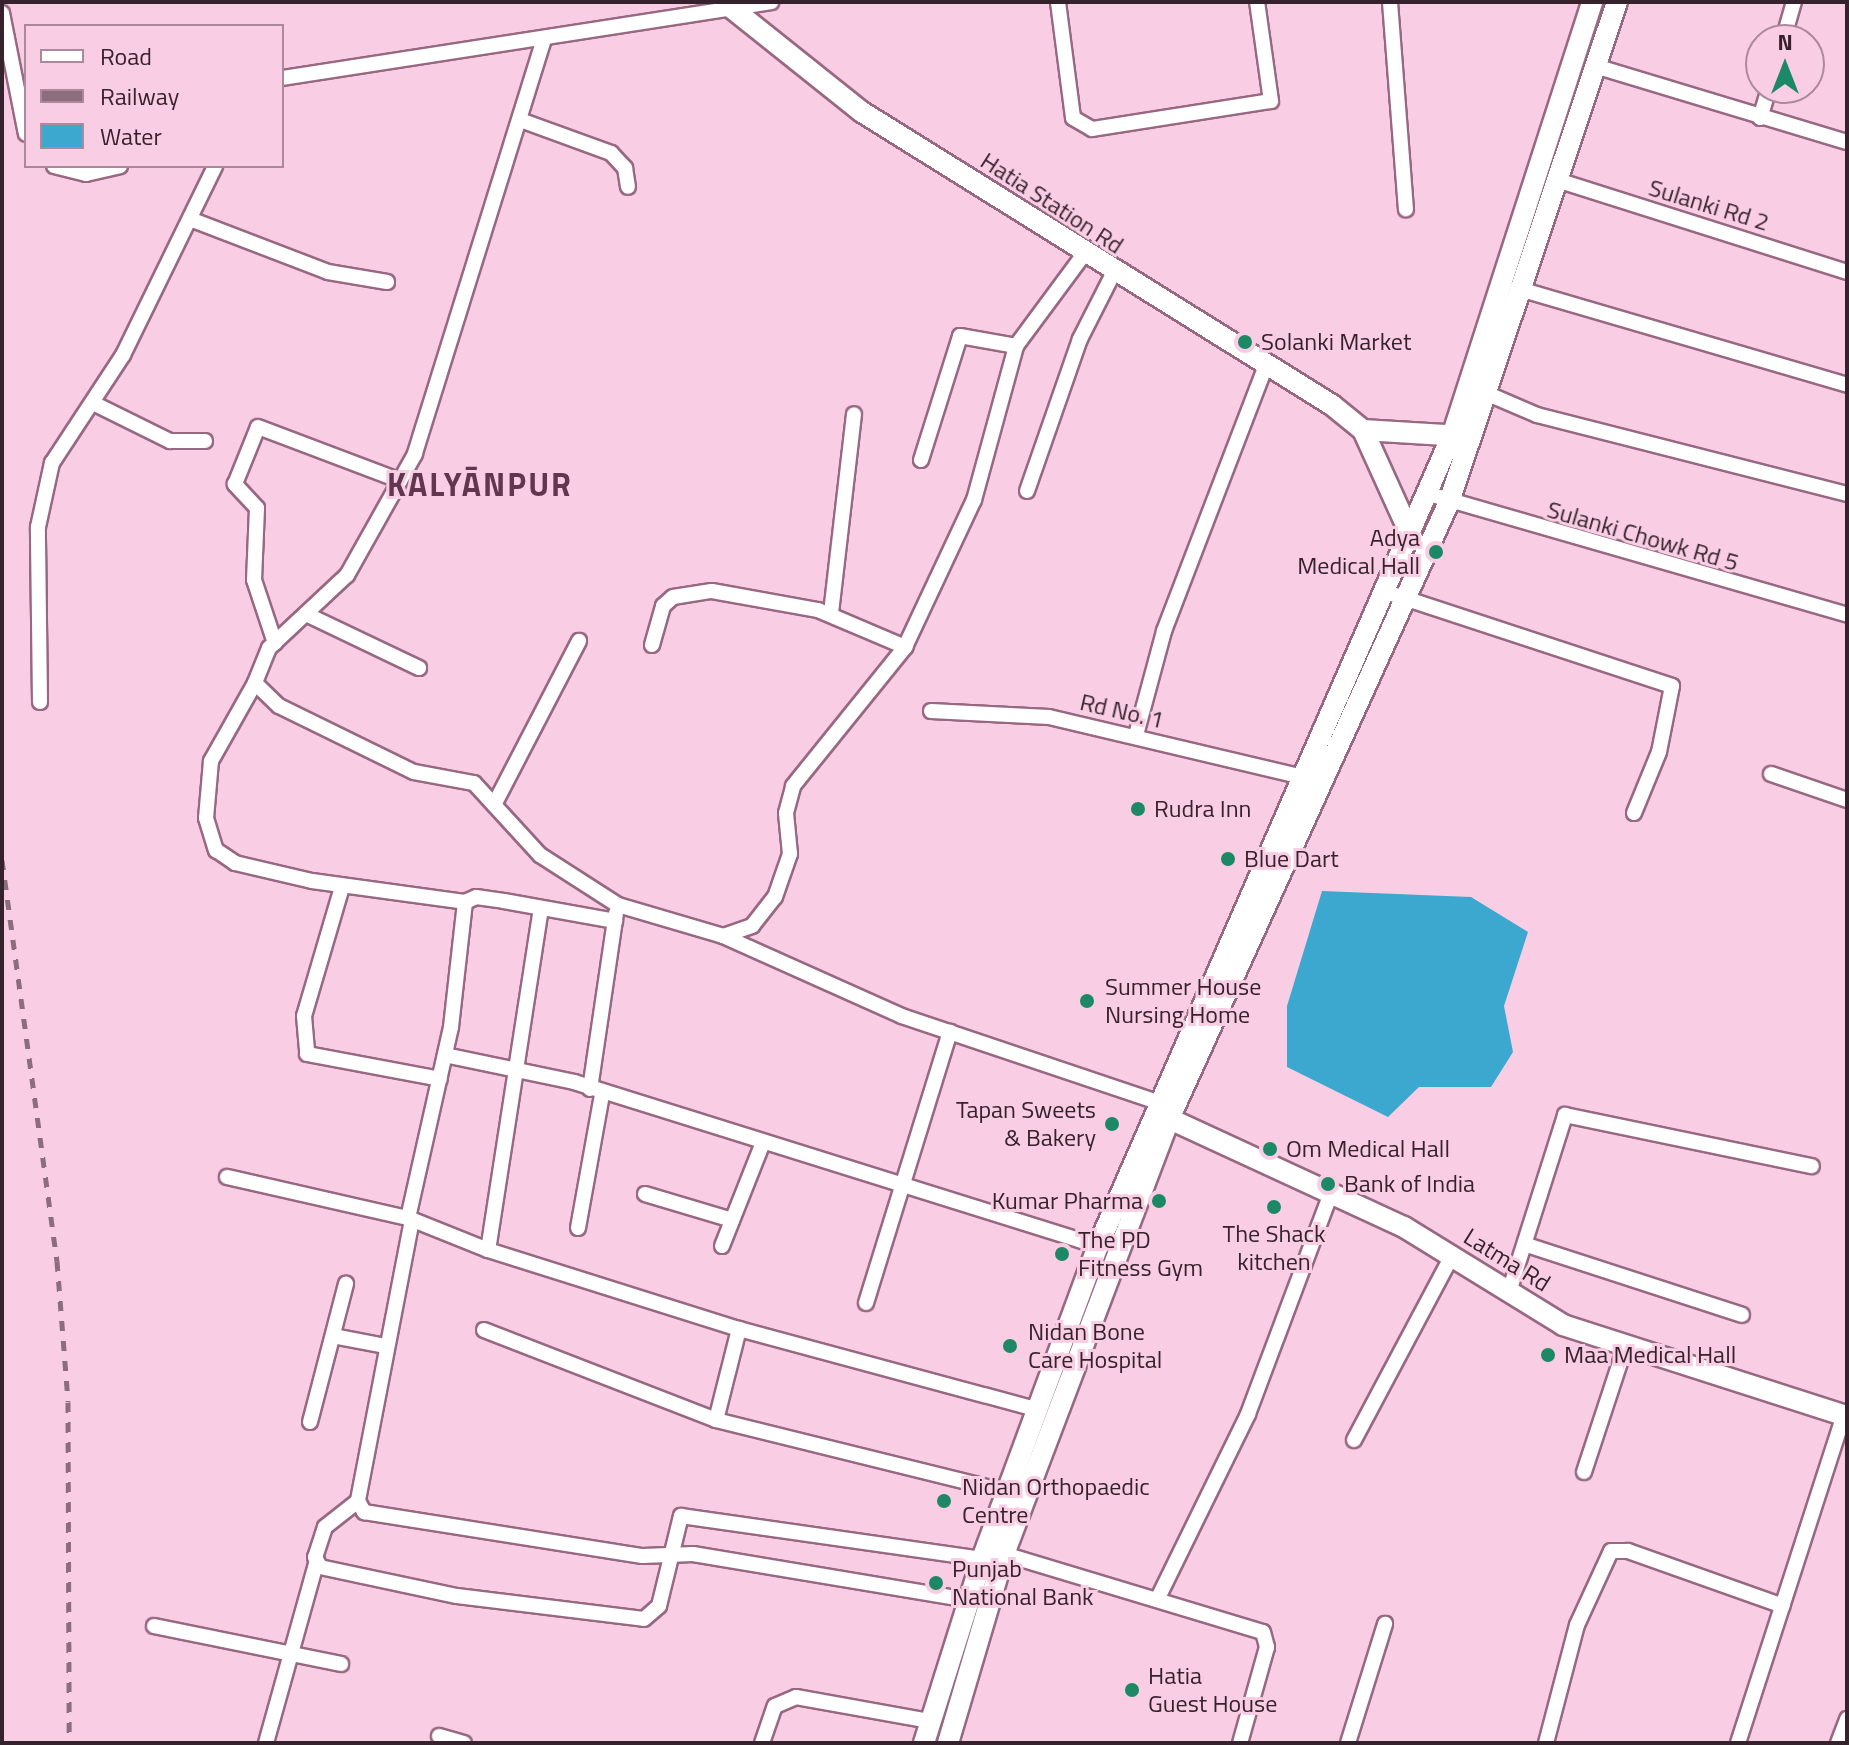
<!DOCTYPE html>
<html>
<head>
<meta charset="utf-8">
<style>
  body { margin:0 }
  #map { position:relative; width:1849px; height:1745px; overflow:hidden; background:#f9cee4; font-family:"Titillium Web",sans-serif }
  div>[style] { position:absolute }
  .water>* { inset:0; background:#3da8cf }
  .roads { filter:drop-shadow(2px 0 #986882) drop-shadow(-2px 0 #986882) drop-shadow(0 2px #986882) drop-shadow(0 -2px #986882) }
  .street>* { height:14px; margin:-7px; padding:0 7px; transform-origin:7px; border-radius:7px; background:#fff }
  .secondary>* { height:20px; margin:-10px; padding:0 10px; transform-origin:10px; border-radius:10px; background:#fff }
  .rail>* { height:5px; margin-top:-2.5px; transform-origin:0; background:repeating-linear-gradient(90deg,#8c6d7d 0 10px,transparent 0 20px) }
  .dots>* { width:22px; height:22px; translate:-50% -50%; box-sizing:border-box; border:4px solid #f9cee4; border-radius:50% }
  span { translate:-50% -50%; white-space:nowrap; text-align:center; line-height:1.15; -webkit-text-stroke:6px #f9cee4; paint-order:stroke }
  .street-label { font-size:24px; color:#36222d }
  .poi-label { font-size:24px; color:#36222d }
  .left { translate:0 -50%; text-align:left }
  .right { translate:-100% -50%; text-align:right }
  .district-label { font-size:32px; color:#61364f; font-weight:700; letter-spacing:2px }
  .frame { position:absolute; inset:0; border:4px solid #36222d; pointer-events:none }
  .legend { position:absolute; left:24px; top:24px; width:260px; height:144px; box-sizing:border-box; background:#f9cee4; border:2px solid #ab899b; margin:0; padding:10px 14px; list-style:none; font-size:24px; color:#36222d }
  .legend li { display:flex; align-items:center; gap:16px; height:40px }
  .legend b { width:40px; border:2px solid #ab899b }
  .north { position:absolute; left:1745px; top:24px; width:80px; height:80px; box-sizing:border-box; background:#f9cee4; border:2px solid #ab899b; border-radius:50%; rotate:0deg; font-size:22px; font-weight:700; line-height:32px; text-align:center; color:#36222d }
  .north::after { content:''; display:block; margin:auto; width:28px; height:36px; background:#1d8866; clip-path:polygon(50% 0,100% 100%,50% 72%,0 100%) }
</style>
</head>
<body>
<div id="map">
  <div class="water">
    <div style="clip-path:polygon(1322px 891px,1471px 897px,1528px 932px,1504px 1006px,1513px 1052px,1491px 1087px,1419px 1087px,1388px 1117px,1287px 1067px,1287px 1006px)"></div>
  </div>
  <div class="roads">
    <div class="street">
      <div style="left:1058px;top:2px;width:117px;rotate:82.6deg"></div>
      <div style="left:1073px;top:118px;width:22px;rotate:30deg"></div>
      <div style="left:1092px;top:129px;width:181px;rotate:-8.9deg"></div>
      <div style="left:1271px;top:101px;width:100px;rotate:-98deg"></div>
      <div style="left:1390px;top:2px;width:208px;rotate:85.6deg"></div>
      <div style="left:2px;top:13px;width:123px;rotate:78.8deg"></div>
      <div style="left:544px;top:39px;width:435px;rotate:107.3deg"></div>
      <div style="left:415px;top:454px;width:139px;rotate:119.3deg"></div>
      <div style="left:347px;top:575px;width:107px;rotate:136.9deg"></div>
      <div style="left:269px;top:648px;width:38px;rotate:112deg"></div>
      <div style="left:255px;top:683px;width:33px;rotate:44deg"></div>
      <div style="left:279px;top:706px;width:150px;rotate:26.1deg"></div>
      <div style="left:414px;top:772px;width:61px;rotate:10.4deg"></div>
      <div style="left:474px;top:783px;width:98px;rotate:47.5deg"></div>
      <div style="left:540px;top:855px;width:93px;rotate:32.7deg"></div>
      <div style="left:618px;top:905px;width:109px;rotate:16.4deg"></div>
      <div style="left:723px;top:936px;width:196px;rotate:24.1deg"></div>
      <div style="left:902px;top:1016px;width:270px;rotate:18.6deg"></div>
      <div style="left:1783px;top:40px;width:40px;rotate:-74deg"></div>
      <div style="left:1595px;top:66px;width:263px;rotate:16.8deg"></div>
      <div style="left:282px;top:78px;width:495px;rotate:-8.8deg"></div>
      <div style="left:1760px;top:118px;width:31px;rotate:-73deg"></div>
      <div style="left:523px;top:121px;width:94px;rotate:20deg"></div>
      <div style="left:611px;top:153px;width:21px;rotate:47deg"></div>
      <div style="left:625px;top:168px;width:19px;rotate:81deg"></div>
      <div style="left:54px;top:166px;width:33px;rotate:14deg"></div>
      <div style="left:86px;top:174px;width:35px;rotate:-13deg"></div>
      <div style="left:1557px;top:180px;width:304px;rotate:17.6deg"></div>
      <div style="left:190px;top:219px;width:148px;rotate:21deg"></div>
      <div style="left:328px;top:272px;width:60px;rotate:9.6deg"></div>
      <div style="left:1523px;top:290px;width:338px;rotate:16.3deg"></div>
      <div style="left:1488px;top:394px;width:53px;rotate:23.2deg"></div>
      <div style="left:1537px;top:415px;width:320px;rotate:14.3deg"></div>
      <div style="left:95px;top:404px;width:84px;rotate:26.3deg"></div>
      <div style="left:170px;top:441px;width:35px"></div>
      <div style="left:921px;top:460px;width:130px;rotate:-72.5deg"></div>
      <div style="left:960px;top:336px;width:57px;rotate:10.1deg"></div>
      <div style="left:1027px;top:491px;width:161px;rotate:-70.8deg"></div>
      <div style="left:1080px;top:339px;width:73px;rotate:-63.1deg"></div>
      <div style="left:1429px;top:494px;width:435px;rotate:16.1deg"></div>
      <div style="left:1386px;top:592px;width:301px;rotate:18.2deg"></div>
      <div style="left:1672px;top:686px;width:67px;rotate:101.1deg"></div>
      <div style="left:1659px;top:752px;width:66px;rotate:112.3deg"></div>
      <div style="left:831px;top:613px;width:200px;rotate:-83.4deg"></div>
      <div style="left:310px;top:616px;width:121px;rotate:25.5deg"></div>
      <div style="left:275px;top:643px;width:66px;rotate:-108.4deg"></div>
      <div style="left:254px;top:580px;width:72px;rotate:-87.6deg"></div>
      <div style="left:257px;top:508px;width:33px;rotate:-133deg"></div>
      <div style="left:235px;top:484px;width:61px;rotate:-68deg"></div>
      <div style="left:258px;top:427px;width:150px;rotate:20.7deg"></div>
      <div style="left:652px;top:645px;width:41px;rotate:-74.2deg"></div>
      <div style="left:663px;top:606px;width:13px;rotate:-42deg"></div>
      <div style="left:673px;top:597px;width:39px;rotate:-9deg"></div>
      <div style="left:712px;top:591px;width:108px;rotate:10.2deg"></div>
      <div style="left:818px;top:610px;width:95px;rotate:23deg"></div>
      <div style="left:905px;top:647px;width:162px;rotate:-64.9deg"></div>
      <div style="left:974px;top:500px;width:160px;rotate:-74.7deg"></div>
      <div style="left:1016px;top:346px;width:114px;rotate:-53.5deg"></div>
      <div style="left:255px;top:683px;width:90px;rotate:119.4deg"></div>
      <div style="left:211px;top:761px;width:57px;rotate:95deg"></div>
      <div style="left:206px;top:818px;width:34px;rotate:73deg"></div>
      <div style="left:216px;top:850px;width:23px;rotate:34deg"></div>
      <div style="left:235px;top:863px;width:79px;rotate:13.2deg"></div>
      <div style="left:312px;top:881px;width:154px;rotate:7.8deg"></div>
      <div style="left:40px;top:702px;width:175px;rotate:-90.7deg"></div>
      <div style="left:38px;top:527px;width:66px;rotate:-77.7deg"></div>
      <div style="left:52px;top:463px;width:129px;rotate:-56.7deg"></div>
      <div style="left:123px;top:355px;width:210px;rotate:-64deg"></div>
      <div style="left:931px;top:711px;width:118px;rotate:2.9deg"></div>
      <div style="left:1049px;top:717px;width:257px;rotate:13.3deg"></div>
      <div style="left:1136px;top:735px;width:108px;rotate:-74.9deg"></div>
      <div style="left:1164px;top:631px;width:285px;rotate:-69deg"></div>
      <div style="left:1771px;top:774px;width:80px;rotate:18.9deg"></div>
      <div style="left:494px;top:805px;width:185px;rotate:-62.6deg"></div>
      <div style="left:342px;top:887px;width:134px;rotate:106.4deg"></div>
      <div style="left:304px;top:1016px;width:38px;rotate:85deg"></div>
      <div style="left:307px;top:1054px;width:135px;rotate:10.6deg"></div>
      <div style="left:541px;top:908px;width:346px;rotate:98.8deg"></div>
      <div style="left:488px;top:1250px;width:86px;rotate:-158.2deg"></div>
      <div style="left:408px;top:1218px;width:196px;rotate:-77.3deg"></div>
      <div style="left:451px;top:1027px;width:126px;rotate:-83.6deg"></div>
      <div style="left:465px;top:902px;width:12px;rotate:-24deg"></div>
      <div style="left:476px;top:897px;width:28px;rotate:8deg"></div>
      <div style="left:504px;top:901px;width:113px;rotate:10.2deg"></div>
      <div style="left:723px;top:936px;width:31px;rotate:-19deg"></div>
      <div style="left:752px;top:926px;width:37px;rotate:-52deg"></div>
      <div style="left:775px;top:897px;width:46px;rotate:-70.8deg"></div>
      <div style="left:790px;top:854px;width:41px;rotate:-95.6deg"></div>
      <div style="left:786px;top:813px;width:28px;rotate:-75deg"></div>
      <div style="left:793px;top:786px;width:179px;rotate:-51.1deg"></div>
      <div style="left:445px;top:1055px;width:132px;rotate:11.8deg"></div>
      <div style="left:574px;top:1082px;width:549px;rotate:17.38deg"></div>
      <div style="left:590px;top:1089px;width:178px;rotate:-81.6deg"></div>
      <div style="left:227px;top:1177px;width:186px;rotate:12.8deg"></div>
      <div style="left:645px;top:1194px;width:91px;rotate:16.6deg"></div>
      <div style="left:411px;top:1225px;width:281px;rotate:100.9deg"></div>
      <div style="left:358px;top:1501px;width:13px;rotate:61deg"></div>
      <div style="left:364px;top:1512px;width:282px;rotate:9deg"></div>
      <div style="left:643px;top:1556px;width:50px;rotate:-2.3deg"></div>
      <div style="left:693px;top:1554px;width:280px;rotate:9.5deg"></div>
      <div style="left:578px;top:1228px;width:136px;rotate:-79.8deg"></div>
      <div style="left:1527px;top:1245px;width:226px;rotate:18deg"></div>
      <div style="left:722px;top:1246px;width:109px;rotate:-68.4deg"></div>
      <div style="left:488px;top:1250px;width:263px;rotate:17.5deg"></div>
      <div style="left:739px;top:1329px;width:307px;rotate:15.1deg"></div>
      <div style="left:1509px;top:1292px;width:186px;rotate:-72.4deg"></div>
      <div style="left:1565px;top:1115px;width:252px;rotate:11.7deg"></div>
      <div style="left:866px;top:1303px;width:284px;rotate:-72.8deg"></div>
      <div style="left:484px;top:1330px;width:249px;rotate:21.2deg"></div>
      <div style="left:716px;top:1420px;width:299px;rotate:13.9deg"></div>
      <div style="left:333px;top:1336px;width:54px;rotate:10.7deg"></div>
      <div style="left:716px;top:1420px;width:94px;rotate:-75.8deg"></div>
      <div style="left:310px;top:1422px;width:143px;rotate:-75.4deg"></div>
      <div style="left:1354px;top:1440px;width:208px;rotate:-62deg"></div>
      <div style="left:1584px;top:1472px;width:132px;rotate:-71.8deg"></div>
      <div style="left:358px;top:1501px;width:42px;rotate:141.8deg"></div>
      <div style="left:325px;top:1527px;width:32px;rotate:108deg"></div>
      <div style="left:315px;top:1557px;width:11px;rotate:63deg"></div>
      <div style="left:320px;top:1567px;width:140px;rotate:12deg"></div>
      <div style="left:457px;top:1596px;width:188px;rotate:7deg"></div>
      <div style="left:644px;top:1619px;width:20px;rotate:-41deg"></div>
      <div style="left:659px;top:1606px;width:93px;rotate:-76.3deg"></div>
      <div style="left:681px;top:1516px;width:304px;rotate:8.1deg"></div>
      <div style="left:1004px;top:1554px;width:270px;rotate:16.8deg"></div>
      <div style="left:1263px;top:1632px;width:16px;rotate:75deg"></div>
      <div style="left:1267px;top:1647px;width:100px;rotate:105.7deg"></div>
      <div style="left:1158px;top:1598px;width:205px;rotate:-63.9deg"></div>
      <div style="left:1248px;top:1414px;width:236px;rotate:-69.4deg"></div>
      <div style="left:154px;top:1626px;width:191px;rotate:11.5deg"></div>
      <div style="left:439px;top:1736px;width:26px;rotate:16deg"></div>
      <div style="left:266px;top:1743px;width:186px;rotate:-74.4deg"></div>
      <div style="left:762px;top:1743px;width:39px;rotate:-71deg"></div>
      <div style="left:775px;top:1706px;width:23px;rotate:-23deg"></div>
      <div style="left:796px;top:1697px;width:135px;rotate:10.2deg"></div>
      <div style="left:1348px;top:1743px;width:125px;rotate:-72.7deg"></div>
      <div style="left:1546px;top:1743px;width:122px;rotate:-75.3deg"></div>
      <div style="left:1577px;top:1625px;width:81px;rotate:-65.3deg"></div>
      <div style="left:1611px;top:1551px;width:17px"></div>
      <div style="left:1628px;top:1551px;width:164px;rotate:19.5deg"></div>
      <div style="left:1738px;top:1743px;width:345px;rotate:-72.1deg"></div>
      <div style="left:1838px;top:1743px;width:26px;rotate:-69deg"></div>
    </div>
    <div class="secondary">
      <div style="left:724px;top:2px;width:176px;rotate:38.6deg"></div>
      <div style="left:862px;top:112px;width:554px;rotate:31.94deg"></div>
      <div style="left:1332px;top:405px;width:40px;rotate:39deg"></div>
      <div style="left:1363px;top:430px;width:121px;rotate:65.6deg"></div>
      <div style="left:1363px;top:430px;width:99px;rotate:3.5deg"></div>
      <div style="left:1157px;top:1113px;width:272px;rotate:24.8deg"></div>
      <div style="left:1404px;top:1227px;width:187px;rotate:31.6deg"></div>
      <div style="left:1563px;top:1325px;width:298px;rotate:17.8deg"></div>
      <div style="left:924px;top:1743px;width:193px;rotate:-72.5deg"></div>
      <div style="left:982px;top:1559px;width:334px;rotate:-69.7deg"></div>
      <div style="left:1098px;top:1246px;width:887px;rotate:-66.41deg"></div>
      <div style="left:1453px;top:433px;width:453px;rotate:-72.1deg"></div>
      <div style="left:948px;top:1743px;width:197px;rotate:-73.5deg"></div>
      <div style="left:1004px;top:1554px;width:465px;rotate:-69.2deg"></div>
      <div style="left:1169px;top:1119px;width:678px;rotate:-65.59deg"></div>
      <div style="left:1449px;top:502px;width:527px;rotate:-71.43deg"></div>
    </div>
  </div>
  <div class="rail">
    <div style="left:2px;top:860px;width:405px;rotate:82.2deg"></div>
    <div style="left:57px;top:1261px;width:141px;rotate:85.5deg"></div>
    <div style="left:68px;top:1402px;width:341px;rotate:89.8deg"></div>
  </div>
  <div class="dots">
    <div style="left:1245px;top:342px;background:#1d8866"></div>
    <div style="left:1436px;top:552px;background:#1d8866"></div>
    <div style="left:1138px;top:809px;background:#1d8866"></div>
    <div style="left:1228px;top:859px;background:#1d8866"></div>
    <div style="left:1087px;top:1001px;background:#1d8866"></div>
    <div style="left:1112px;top:1124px;background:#1d8866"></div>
    <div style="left:1270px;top:1149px;background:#1d8866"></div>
    <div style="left:1328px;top:1184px;background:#1d8866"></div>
    <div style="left:1159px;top:1201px;background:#1d8866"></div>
    <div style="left:1274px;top:1207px;background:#1d8866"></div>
    <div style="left:1062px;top:1254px;background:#1d8866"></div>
    <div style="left:1010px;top:1346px;background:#1d8866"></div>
    <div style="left:1548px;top:1355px;background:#1d8866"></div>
    <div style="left:944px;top:1501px;background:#1d8866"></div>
    <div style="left:936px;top:1583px;background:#1d8866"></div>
    <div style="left:1132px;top:1690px;background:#1d8866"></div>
  </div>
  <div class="street-label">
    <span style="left:1052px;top:203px;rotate:33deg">Hatia Station Rd</span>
    <span style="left:1709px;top:205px;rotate:17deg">Sulanki Rd 2</span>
    <span style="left:1643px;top:536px;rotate:16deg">Sulanki Chowk Rd 5</span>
    <span style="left:1122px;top:711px;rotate:13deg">Rd No. 1</span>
    <span style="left:1507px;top:1260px;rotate:32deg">Latma Rd</span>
  </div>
  <div class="poi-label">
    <span class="left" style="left:1261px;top:342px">Solanki Market</span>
    <span class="right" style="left:1420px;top:552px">Adya<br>Medical Hall</span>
    <span class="left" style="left:1154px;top:809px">Rudra Inn</span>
    <span class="left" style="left:1244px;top:859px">Blue Dart</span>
    <span class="left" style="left:1105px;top:1001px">Summer House<br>Nursing Home</span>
    <span class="right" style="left:1096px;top:1124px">Tapan Sweets<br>&amp; Bakery</span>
    <span class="left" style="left:1286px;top:1149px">Om Medical Hall</span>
    <span class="left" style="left:1344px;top:1184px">Bank of India</span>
    <span class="right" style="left:1143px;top:1201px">Kumar Pharma</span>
    <span style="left:1274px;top:1248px">The Shack<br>kitchen</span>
    <span class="left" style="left:1078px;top:1254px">The PD<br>Fitness Gym</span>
    <span class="left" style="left:1028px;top:1346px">Nidan Bone<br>Care Hospital</span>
    <span class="left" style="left:1564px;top:1355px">Maa Medical Hall</span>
    <span class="left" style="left:962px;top:1501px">Nidan Orthopaedic<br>Centre</span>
    <span class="left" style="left:952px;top:1583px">Punjab<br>National Bank</span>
    <span class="left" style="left:1148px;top:1690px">Hatia<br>Guest House</span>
  </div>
  <div class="district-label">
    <span style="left:480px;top:484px">KALYĀNPUR</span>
  </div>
  <div class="frame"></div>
  <ul class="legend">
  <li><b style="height:10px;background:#fff"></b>Road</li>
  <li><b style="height:10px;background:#8c6d7d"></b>Railway</li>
  <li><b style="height:22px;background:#3da8cf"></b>Water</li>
  </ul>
  <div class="north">N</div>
</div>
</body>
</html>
